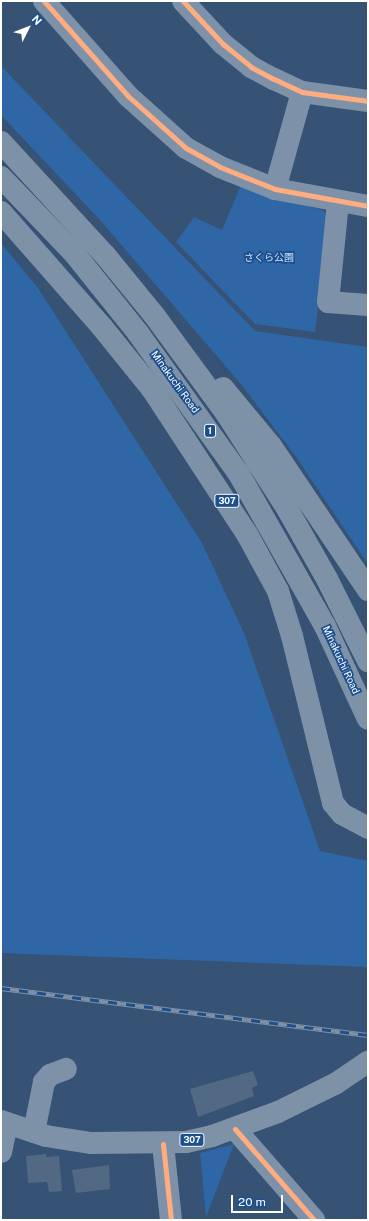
<!DOCTYPE html>
<html>
<head>
<meta charset="utf-8">
<style>
  body { margin:0 }
  #map { position:relative; width:369px; height:1221px; overflow:hidden; background:#365274; font-family:"Public Sans","Noto Sans JP",sans-serif }
  div>[style] { position:absolute }
  .green>* { inset:0; background:#2f66a5 }
  .building>* { inset:0; background:#526984 }
  .minor>* { height:22px; margin:-11px; padding:0 11px; transform-origin:11px; border-radius:11px; background:#7d92a8 }
  .highway>* { height:22px; margin:-11px; padding:0 11px; transform-origin:11px; border-radius:11px; background:#7e92a7 }
  .rail>* { height:4.5px; margin-top:-2.25px; transform-origin:0; background:repeating-linear-gradient(90deg,#1b4f8f 0 9px,#7e92a7 0 18px); box-sizing:border-box; border-block:1px solid #7e92a7 }
  .cycleway>* { height:5px; margin:-2.5px; padding:0 2.5px; transform-origin:2.5px; border-radius:2.5px; background:#ffac80 }
  span { translate:-50% -50%; white-space:nowrap; text-align:center; line-height:1.15; -webkit-text-stroke:3.5px #1b4f8f; paint-order:stroke }
  .shield-label span { padding:1px 3px; background:#1b4f8f; border:1px solid; border-radius:3px; -webkit-text-stroke-width:0 }
  .shield-label { font-size:9px; color:#fff; font-weight:700 }
  .park-label { font-size:10px; color:#cfe3fa }
  .street-label { font-size:10px; color:#fff }
  .frame { position:absolute; inset:0; border:2px solid #fff; pointer-events:none }
  .north { position:absolute; left:8px; top:8px; width:40px; height:40px; -webkit-text-stroke:3px #1b4f8f; paint-order:stroke; rotate:48deg; font-size:11px; font-weight:700; line-height:16px; text-align:center; color:#fff }
  .north::after { content:''; display:block; margin:auto; width:14px; height:18px; background:#fff; clip-path:polygon(50% 0,100% 100%,50% 72%,0 100%) }
  .scale { position:absolute; left:231px; top:1195px; width:52px; height:18px; box-sizing:border-box; border:2px solid #fff; border-top:0; padding-left:5px; font-size:12px; line-height:14px; white-space:nowrap; color:#fff; -webkit-text-stroke:3px #1b4f8f; paint-order:stroke }
</style>
</head>
<body>
<div id="map">
  <div class="green">
    <div style="clip-path:polygon(1px 66px,255px 331px,368px 347px,368px 564px,294px 454px,240px 383px,100px 220px,1px 115px)"></div>
    <div style="clip-path:polygon(241px 185px,270px 197px,323px 210px,329px 218px,315px 332px,255px 324px,176px 242px,194px 217px,222px 230px)"></div>
    <div style="clip-path:polygon(1px 243px,38px 288px,202px 543px,244px 633px,320px 851px,368px 861px,368px 967px,1px 953px)"></div>
    <div style="clip-path:polygon(234px 1144px,206px 1217px,200px 1153px)"></div>
  </div>
  <div class="building">
    <div style="clip-path:polygon(253px 1071px,258px 1085px,252px 1088px,254px 1096px,198px 1117px,190px 1089px)"></div>
    <div style="clip-path:polygon(46px 1154px,46px 1157px,59px 1156px,62px 1191px,49px 1192px,47px 1182px,28px 1183px,26px 1156px)"></div>
    <div style="clip-path:polygon(109px 1165px,110px 1189px,76px 1193px,72px 1170px)"></div>
  </div>
  <div class="minor">
    <div style="left:44px;top:1px;width:127px;rotate:48.5deg"></div>
    <div style="left:128px;top:96px;width:78px;rotate:41.9deg"></div>
    <div style="left:186px;top:148px;width:39px;rotate:29deg"></div>
    <div style="left:220px;top:167px;width:59px;rotate:21.8deg"></div>
    <div style="left:275px;top:189px;width:95px;rotate:10.4deg"></div>
    <div style="left:183px;top:1px;width:59px;rotate:47.1deg"></div>
    <div style="left:223px;top:44px;width:36px;rotate:39deg"></div>
    <div style="left:251px;top:67px;width:26px;rotate:28deg"></div>
    <div style="left:274px;top:79px;width:31px;rotate:25deg"></div>
    <div style="left:302px;top:92px;width:67px;rotate:7.8deg"></div>
    <div style="left:275px;top:189px;width:101px;rotate:-74.4deg"></div>
    <div style="left:338px;top:202px;width:100px;rotate:95.7deg"></div>
    <div style="left:328px;top:302px;width:40px;rotate:4.3deg"></div>
    <div style="left:235px;top:1129px;width:121px;rotate:49deg"></div>
    <div style="left:34px;top:1132px;width:51px;rotate:-78.7deg"></div>
    <div style="left:44px;top:1082px;width:9px;rotate:-49deg"></div>
    <div style="left:50px;top:1075px;width:17px;rotate:-21deg"></div>
    <div style="left:163px;top:1144px;width:76px;rotate:84deg"></div>
    <div style="left:1px;top:1152px;width:29px;rotate:-78deg"></div>
  </div>
  <div class="highway">
    <div style="left:1px;top:142px;width:154px;rotate:47.4deg"></div>
    <div style="left:105px;top:255px;width:77px;rotate:50.8deg"></div>
    <div style="left:154px;top:315px;width:122px;rotate:53.7deg"></div>
    <div style="left:226px;top:413px;width:115px;rotate:57.4deg"></div>
    <div style="left:288px;top:510px;width:79px;rotate:60.5deg"></div>
    <div style="left:327px;top:579px;width:92px;rotate:63.4deg"></div>
    <div style="left:1px;top:177px;width:105px;rotate:46.2deg"></div>
    <div style="left:74px;top:253px;width:102px;rotate:51.3deg"></div>
    <div style="left:138px;top:333px;width:173px;rotate:54.4deg"></div>
    <div style="left:239px;top:474px;width:175px;rotate:60.5deg"></div>
    <div style="left:325px;top:626px;width:102px;rotate:65.2deg"></div>
    <div style="left:1px;top:212px;width:153px;rotate:48.7deg"></div>
    <div style="left:102px;top:327px;width:80px;rotate:51.1deg"></div>
    <div style="left:152px;top:389px;width:173px;rotate:56.8deg"></div>
    <div style="left:247px;top:534px;width:65px;rotate:61.5deg"></div>
    <div style="left:278px;top:591px;width:47px;rotate:72.7deg"></div>
    <div style="left:292px;top:636px;width:172px;rotate:76.2deg"></div>
    <div style="left:333px;top:803px;width:14px;rotate:51deg"></div>
    <div style="left:342px;top:814px;width:30px;rotate:28deg"></div>
    <div style="left:223px;top:388px;width:75px;rotate:50.4deg"></div>
    <div style="left:271px;top:446px;width:174px;rotate:56deg"></div>
    <div style="left:1px;top:1121px;width:47px;rotate:18.4deg"></div>
    <div style="left:46px;top:1136px;width:46px;rotate:8.8deg"></div>
    <div style="left:91px;top:1143px;width:95px;rotate:-0.6deg"></div>
    <div style="left:186px;top:1142px;width:27px;rotate:-13deg"></div>
    <div style="left:212px;top:1136px;width:70px;rotate:-20deg"></div>
    <div style="left:278px;top:1112px;width:64px;rotate:-26.2deg"></div>
    <div style="left:335px;top:1084px;width:40px;rotate:-34deg"></div>
  </div>
  <div class="rail">
    <div style="left:1px;top:988px;width:370px;rotate:7.3deg"></div>
  </div>
  <div class="cycleway">
    <div style="left:44px;top:1px;width:127px;rotate:48.5deg"></div>
    <div style="left:128px;top:96px;width:78px;rotate:41.9deg"></div>
    <div style="left:186px;top:148px;width:39px;rotate:29deg"></div>
    <div style="left:220px;top:167px;width:59px;rotate:21.8deg"></div>
    <div style="left:275px;top:189px;width:95px;rotate:10.4deg"></div>
    <div style="left:183px;top:1px;width:59px;rotate:47.1deg"></div>
    <div style="left:223px;top:44px;width:36px;rotate:39deg"></div>
    <div style="left:251px;top:67px;width:26px;rotate:28deg"></div>
    <div style="left:274px;top:79px;width:31px;rotate:25deg"></div>
    <div style="left:302px;top:92px;width:67px;rotate:7.8deg"></div>
    <div style="left:235px;top:1129px;width:121px;rotate:49deg"></div>
    <div style="left:163px;top:1144px;width:76px;rotate:84deg"></div>
  </div>
  <div class="shield-label">
    <span style="left:210px;top:431px">1</span>
    <span style="left:227px;top:501px">307</span>
    <span style="left:192px;top:1140px">307</span>
  </div>
  <div class="park-label">
    <span style="left:269px;top:258px">さくら公園</span>
  </div>
  <div class="street-label">
    <span style="left:175px;top:382px;rotate:54deg">Minakuchi Road</span>
    <span style="left:341px;top:660px;rotate:65deg">Minakuchi Road</span>
  </div>
  <div class="frame"></div>
  <div class="north">N</div>
  <div class="scale">20 m</div>
</div>
</body>
</html>
